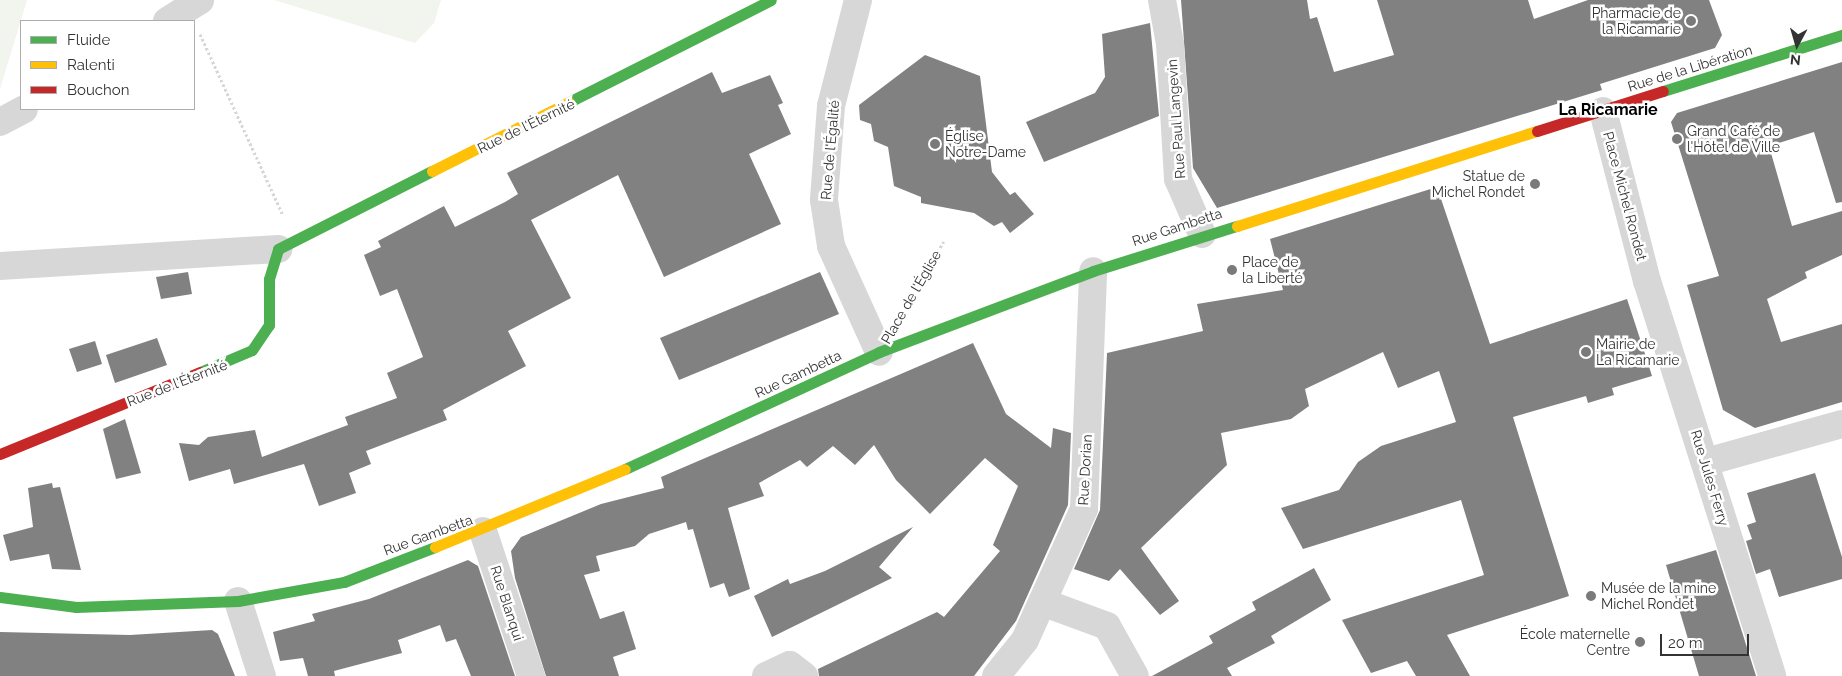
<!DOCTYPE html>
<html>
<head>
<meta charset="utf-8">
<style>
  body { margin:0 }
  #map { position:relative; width:1842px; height:676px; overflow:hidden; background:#fff; font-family:Raleway,sans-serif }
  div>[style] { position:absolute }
  .green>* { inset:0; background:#f1f5ed }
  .building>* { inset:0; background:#818181 }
  .path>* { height:3px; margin-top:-1.5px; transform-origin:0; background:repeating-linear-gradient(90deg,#d6d6d6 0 2.5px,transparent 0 5px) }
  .street>* { height:28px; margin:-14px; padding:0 14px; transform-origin:14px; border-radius:14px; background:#d7d7d7 }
  .fast>* { height:11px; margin:-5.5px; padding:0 5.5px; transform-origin:5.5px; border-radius:5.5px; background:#4caf50 }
  .slow>* { height:11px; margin:-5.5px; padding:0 5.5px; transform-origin:5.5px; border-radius:5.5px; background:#ffc107 }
  .jam>* { height:11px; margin:-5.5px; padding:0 5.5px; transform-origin:5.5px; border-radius:5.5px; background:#c62828 }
  .dots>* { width:14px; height:14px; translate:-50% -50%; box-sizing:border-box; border:2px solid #fff; border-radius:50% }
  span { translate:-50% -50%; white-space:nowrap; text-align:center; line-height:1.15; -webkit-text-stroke:5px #fff; paint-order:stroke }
  .poi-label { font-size:14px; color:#333 }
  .right { translate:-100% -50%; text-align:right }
  .left { translate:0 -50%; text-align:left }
  .street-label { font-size:14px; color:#333 }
  .quarter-label { font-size:16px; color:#000; font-weight:700 }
  .legend { position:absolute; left:20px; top:20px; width:175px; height:90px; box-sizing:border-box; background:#fff; border:1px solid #adadad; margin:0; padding:6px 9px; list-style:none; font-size:15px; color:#333 }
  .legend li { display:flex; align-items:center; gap:10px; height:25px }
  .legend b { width:25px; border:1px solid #adadad }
  .north { position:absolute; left:1772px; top:20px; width:50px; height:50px; -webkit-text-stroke:4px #fff; paint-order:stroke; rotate:186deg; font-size:14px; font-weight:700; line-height:20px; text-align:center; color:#333 }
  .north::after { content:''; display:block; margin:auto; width:18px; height:22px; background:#333; clip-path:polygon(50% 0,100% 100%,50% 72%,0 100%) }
  .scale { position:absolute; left:1660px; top:634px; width:89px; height:22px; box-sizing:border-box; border:2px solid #333; border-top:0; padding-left:6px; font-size:15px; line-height:18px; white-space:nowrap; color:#333; -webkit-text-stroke:4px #fff; paint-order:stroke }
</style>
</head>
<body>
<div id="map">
  <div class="green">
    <div style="clip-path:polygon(0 0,27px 0,0 89px)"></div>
    <div style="clip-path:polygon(274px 0,441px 0,434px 23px,415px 43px)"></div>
  </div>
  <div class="building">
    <div style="clip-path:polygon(1181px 0,1307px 0,1310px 19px,1317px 17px,1334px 72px,1394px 55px,1377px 0,1528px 0,1534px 19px,1588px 0,1709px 0,1722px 35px,1715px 48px,1600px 84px,1602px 90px,1217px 208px,1193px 168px)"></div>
    <div style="clip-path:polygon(1150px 23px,1159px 116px,1044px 162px,1026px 122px,1095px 93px,1105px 77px,1102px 34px)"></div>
    <div style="clip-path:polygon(925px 55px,980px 76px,992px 172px,1010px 195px,1015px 192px,1034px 214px,1010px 233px,1002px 222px,994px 226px,974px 213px,921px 203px,921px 197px,894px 186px,888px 147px,874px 141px,871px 124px,860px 120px,859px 105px)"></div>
    <div style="clip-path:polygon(1842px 62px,1842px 202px,1836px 203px,1814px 132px,1769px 146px,1792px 226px,1842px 211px,1842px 255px,1805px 272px,1807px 278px,1767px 299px,1781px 342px,1842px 324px,1842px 402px,1755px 428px,1723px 410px,1687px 285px,1719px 276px,1671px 122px,1677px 113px)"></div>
    <div style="clip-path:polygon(712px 72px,722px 93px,770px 75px,783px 103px,778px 105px,791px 134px,749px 154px,781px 224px,664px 277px,618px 175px,531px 220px,571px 298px,508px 331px,526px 366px,443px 410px,447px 420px,366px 451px,371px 464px,349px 473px,356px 493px,319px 506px,304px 464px,234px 484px,230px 469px,189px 481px,179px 443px,199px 445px,208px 437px,255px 430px,262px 457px,348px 425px,345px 417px,397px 398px,387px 373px,423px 357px,397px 289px,380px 296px,364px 255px,381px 247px,378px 241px,444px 206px,455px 227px,505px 202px,518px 194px,507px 173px)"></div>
    <div style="clip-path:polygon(1437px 187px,1490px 344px,1627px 299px,1647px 360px,1652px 376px,1612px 388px,1614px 395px,1588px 403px,1586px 396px,1513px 417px,1569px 596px,1447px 635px,1470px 676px,1416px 676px,1407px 661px,1371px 673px,1342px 620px,1484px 575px,1461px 500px,1303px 549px,1281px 508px,1339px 490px,1358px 462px,1381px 446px,1456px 422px,1439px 371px,1398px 388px,1383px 352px,1305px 389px,1309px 406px,1291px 419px,1221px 433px,1227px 465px,1141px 548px,1179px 601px,1160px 615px,1120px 569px,1109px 581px,1074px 569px,1100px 510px,1107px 353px,1203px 331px,1197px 304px,1283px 290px,1270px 239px)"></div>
    <div style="clip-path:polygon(188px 272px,192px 294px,161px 299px,156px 277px)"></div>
    <div style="clip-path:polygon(820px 272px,839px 314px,679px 380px,660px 338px)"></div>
    <div style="clip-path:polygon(157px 338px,167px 365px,115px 383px,106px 355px)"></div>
    <div style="clip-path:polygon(95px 341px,102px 364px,77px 372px,69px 349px)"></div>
    <div style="clip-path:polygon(973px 343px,1006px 414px,1051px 448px,1053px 428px,1071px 433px,1068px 505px,1016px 621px,974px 676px,819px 676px,818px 669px,937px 612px,944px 617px,1000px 551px,993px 545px,1018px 486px,985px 458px,930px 514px,896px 480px,874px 445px,855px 465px,833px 446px,807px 467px,800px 460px,759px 483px,764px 496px,728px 508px,750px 589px,729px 597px,724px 583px,710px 588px,693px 529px,688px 530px,686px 522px,649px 534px,635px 546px,596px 556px,600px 571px,584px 575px,600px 619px,624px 611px,636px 649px,613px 657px,619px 676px,546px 676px,515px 578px,511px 551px,521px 537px,601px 504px,664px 488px,661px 477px)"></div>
    <div style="clip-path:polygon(125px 419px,141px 473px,116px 479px,103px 429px)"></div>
    <div style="clip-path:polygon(1815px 473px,1842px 557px,1842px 579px,1779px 597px,1770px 569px,1756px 574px,1746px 541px,1752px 539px,1747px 525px,1756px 522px,1747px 493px)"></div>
    <div style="clip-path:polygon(52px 483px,53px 488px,60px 487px,81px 570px,52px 569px,49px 554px,10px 561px,3px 535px,33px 527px,28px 488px)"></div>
    <div style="clip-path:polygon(913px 527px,879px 567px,892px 578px,772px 637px,754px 596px,788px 579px,790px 584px,825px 571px)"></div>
    <div style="clip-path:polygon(1716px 550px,1756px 676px,1699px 676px,1666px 565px)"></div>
    <div style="clip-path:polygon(468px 560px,478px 566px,515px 676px,471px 676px,456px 639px,446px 642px,440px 625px,398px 640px,402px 653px,334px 671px,335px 676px,308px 676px,303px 658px,280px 661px,273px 632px,315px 621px,312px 614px,369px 599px)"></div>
    <div style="clip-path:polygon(1314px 568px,1331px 600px,1271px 636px,1275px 643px,1227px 668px,1232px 676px,1152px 676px,1213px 643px,1209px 636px,1256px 610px,1252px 602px)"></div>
    <div style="clip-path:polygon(212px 630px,218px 634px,235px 676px,0 676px,0 632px,130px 635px)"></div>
  </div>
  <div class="path">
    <div style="left:200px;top:34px;width:199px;rotate:65.4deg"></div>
    <div style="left:902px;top:312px;width:82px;rotate:-59.4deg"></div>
  </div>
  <div class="street">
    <div style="left:858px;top:0;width:109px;rotate:104.3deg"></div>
    <div style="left:831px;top:106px;width:94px;rotate:94.3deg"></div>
    <div style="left:824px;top:200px;width:47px;rotate:81.3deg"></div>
    <div style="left:831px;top:246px;width:116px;rotate:65.6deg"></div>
    <div style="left:1162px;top:0;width:45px;rotate:79.7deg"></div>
    <div style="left:1170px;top:44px;width:135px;rotate:86.6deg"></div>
    <div style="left:1178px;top:179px;width:60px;rotate:66.4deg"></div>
    <div style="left:167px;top:21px;width:39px;rotate:-32deg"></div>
    <div style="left:1603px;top:111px;width:176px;rotate:75.5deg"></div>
    <div style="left:1647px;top:281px;width:414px;rotate:72.4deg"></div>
    <div style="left:0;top:122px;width:27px;rotate:-28deg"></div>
    <div style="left:0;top:266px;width:279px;rotate:-3.5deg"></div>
    <div style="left:1706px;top:462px;width:141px;rotate:-15.6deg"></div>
    <div style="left:483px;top:531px;width:153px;rotate:71.7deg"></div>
    <div style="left:238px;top:601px;width:79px;rotate:72.3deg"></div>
    <div style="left:1042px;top:602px;width:69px;rotate:20.3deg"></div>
    <div style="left:1107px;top:626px;width:57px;rotate:60.8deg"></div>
    <div style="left:766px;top:676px;width:26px;rotate:-25deg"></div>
    <div style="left:790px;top:665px;width:18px;rotate:38deg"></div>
    <div style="left:996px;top:676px;width:46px;rotate:-51.1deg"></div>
    <div style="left:1025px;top:640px;width:144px;rotate:-65.8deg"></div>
    <div style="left:1084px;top:509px;width:238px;rotate:-87.8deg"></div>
  </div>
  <div class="fast">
    <div style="left:1663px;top:91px;width:188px;rotate:-17.4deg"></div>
    <div style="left:569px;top:102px;width:226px;rotate:-26.8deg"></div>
    <div style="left:200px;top:372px;width:56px;rotate:-22.9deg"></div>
    <div style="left:252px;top:350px;width:30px;rotate:-56deg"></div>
    <div style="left:269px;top:325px;width:46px;rotate:-90deg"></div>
    <div style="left:269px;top:279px;width:31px;rotate:-73deg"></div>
    <div style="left:278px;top:249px;width:173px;rotate:-26.9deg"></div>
    <div style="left:625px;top:469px;width:280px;rotate:-24.7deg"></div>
    <div style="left:879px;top:352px;width:229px;rotate:-20.7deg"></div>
    <div style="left:1093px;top:271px;width:151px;rotate:-17.4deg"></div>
    <div style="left:0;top:597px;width:77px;rotate:7.5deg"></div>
    <div style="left:76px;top:607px;width:162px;rotate:-2.1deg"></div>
    <div style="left:238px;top:601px;width:108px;rotate:-10.2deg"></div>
    <div style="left:344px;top:582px;width:97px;rotate:-21deg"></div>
  </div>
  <div class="slow">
    <div style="left:432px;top:171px;width:153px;rotate:-26.7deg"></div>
    <div style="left:1237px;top:226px;width:315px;rotate:-17.6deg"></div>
    <div style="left:435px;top:547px;width:205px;rotate:-22.3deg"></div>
  </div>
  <div class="jam">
    <div style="left:1537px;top:131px;width:132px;rotate:-17.6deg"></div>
    <div style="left:0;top:454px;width:216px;rotate:-22.3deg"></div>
  </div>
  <div class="dots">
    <div style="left:1691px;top:21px;background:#7a7a7a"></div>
    <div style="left:1677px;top:139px;background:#7a7a7a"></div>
    <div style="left:935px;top:144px;background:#7a7a7a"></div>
    <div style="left:1535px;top:184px;background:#7a7a7a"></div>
    <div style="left:1232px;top:270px;background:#7a7a7a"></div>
    <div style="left:1586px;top:352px;background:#7a7a7a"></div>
    <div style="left:1591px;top:596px;background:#7a7a7a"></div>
    <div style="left:1640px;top:642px;background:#7a7a7a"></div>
  </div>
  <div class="poi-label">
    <span class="right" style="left:1681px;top:21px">Pharmacie de<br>la Ricamarie</span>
    <span class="left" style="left:1687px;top:139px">Grand Café de<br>l'Hôtel de Ville</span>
    <span class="left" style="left:945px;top:144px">Église<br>Notre-Dame</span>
    <span class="right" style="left:1525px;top:184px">Statue de<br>Michel Rondet</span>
    <span class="left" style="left:1242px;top:270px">Place de<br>la Liberté</span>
    <span class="left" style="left:1596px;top:352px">Mairie de<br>La Ricamarie</span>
    <span class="left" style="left:1601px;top:596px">Musée de la mine<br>Michel Rondet</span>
    <span class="right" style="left:1630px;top:642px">École maternelle<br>Centre</span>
  </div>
  <div class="street-label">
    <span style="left:1690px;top:68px;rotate:-17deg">Rue de la Libération</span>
    <span style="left:1176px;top:119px;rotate:-94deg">Rue Paul Langevin</span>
    <span style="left:526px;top:126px;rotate:-26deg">Rue de l'Éternité</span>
    <span style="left:830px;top:150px;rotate:-85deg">Rue de l'Égalité</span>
    <span style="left:1625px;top:196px;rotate:75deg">Place Michel Rondet</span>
    <span style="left:1177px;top:227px;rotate:-18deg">Rue Gambetta</span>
    <span style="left:911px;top:297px;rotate:-60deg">Place de l'Église</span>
    <span style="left:798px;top:374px;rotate:-25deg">Rue Gambetta</span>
    <span style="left:177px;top:383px;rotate:-21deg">Rue de l'Éternité</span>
    <span style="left:1085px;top:470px;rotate:-87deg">Rue Dorian</span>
    <span style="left:1710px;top:478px;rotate:73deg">Rue Jules Ferry</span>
    <span style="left:428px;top:535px;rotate:-20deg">Rue Gambetta</span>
    <span style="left:507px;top:603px;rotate:72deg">Rue Blanqui</span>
  </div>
  <div class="quarter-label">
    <span style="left:1608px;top:110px">La Ricamarie</span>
  </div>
  <ul class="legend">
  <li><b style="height:6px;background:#4caf50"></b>Fluide</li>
  <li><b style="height:6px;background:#ffc107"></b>Ralenti</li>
  <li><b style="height:6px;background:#c62828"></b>Bouchon</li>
  </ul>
  <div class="north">N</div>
  <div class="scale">20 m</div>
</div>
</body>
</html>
